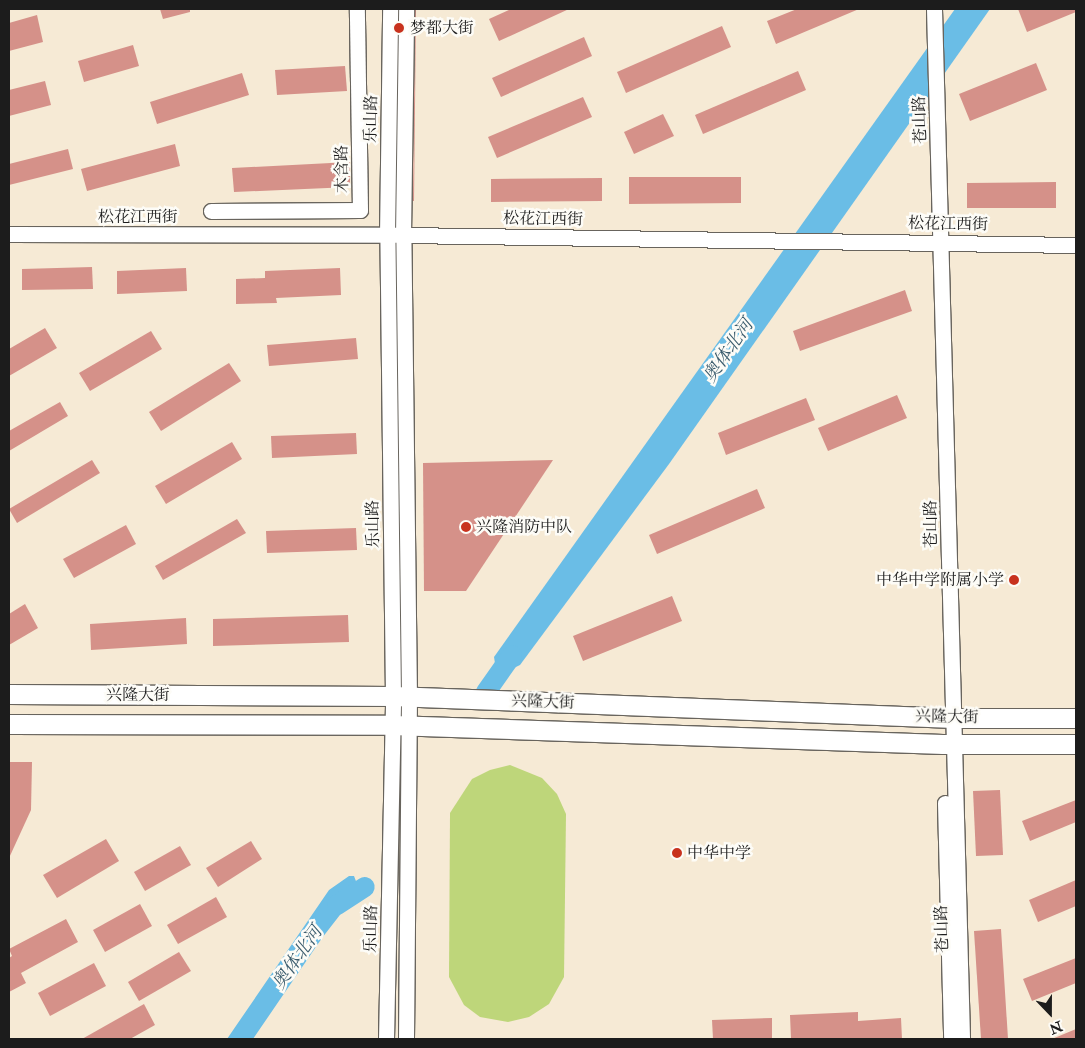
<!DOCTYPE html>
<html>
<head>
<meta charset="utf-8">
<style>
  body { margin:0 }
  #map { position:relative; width:1085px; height:1048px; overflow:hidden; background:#f6ead5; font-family:"IM FELL Double Pica","Noto Serif SC",serif }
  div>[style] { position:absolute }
  .green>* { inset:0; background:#bed67a }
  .water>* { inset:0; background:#6abde6 }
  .river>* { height:20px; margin:-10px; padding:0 10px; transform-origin:10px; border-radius:10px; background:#6abde6 }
  .building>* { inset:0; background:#d59189 }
  .roads { filter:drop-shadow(1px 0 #68645d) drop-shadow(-1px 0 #68645d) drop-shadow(0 1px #68645d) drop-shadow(0 -1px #68645d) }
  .minor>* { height:15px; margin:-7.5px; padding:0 7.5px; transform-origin:7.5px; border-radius:7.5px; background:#fff }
  .major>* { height:19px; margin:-9.5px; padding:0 9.5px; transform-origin:9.5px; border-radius:9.5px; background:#fff }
  .dots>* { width:14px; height:14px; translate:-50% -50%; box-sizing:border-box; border:2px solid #fdfcf7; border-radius:50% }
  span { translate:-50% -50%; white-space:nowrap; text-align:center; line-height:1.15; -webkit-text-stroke:5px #fdfcf7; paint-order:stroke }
  .poi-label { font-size:16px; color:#1c1c1c }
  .left { translate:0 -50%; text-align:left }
  .right { translate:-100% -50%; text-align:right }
  .street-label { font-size:16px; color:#1c1c1c }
  .water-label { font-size:18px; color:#3b5c6d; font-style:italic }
  .frame { position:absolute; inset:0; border:10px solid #1c1c1c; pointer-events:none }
  .north { position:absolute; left:1025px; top:988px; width:50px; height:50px; -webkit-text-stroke:4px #fdfcf7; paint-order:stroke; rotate:158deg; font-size:14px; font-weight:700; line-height:20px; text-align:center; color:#1c1c1c }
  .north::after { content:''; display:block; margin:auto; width:18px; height:22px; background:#1c1c1c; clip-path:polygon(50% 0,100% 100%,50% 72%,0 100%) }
</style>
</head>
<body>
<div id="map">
  <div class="green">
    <div style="clip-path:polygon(510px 765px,542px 778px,557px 794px,566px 814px,564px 977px,549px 1004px,529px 1017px,508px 1022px,480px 1017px,464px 1005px,449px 977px,450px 813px,472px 779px,490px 770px)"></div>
  </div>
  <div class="water">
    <div style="clip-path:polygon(955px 9px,990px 9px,669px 464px,520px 665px,497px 676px,494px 657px)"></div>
    <div style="clip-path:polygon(349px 876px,354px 876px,359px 889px,354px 901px,343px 911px,322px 938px,253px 1039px,227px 1039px,329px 890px)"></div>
  </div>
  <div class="river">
    <div style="left:486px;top:692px;width:45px;rotate:-54.9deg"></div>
    <div style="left:337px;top:905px;width:33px;rotate:-33deg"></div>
  </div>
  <div class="building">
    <div style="clip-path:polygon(160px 9px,190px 9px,190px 12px,163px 19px)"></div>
    <div style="clip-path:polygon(416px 9px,414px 201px,413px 201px,415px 9px)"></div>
    <div style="clip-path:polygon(511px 9px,569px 9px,499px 41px,489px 19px)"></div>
    <div style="clip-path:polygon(797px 9px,859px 9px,776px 44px,767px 21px)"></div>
    <div style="clip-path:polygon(1018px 9px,1076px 9px,1076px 12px,1027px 32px)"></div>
    <div style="clip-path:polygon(37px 15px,43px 42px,9px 51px,9px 23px)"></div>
    <div style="clip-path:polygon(722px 26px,731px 47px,626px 93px,617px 72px)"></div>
    <div style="clip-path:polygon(584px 37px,592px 56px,501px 97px,492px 78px)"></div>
    <div style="clip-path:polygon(133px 45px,139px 66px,84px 82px,78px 61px)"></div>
    <div style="clip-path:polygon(1036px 63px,1047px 90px,970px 121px,959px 94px)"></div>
    <div style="clip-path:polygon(345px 66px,347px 91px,277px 95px,275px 70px)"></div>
    <div style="clip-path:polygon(798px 71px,806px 90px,703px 134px,695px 115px)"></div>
    <div style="clip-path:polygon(242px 73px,249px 95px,157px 124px,150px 102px)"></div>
    <div style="clip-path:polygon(45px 81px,51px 105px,9px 116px,9px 90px)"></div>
    <div style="clip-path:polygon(583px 97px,592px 117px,497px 158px,488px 137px)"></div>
    <div style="clip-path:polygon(663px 114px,674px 136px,634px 154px,624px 132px)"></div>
    <div style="clip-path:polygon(175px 144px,180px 166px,87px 191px,81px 169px)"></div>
    <div style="clip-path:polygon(68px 149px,73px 169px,9px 185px,9px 164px)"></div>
    <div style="clip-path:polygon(350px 162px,350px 187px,234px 192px,232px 168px)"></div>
    <div style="clip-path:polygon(629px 177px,741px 177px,741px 203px,629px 204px)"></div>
    <div style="clip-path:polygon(602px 178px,602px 201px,491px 202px,491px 179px)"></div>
    <div style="clip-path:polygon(1056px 182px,1056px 208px,967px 208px,967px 183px)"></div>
    <div style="clip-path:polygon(92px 267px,93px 289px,22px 290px,22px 269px)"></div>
    <div style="clip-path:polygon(186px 268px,187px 291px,117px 294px,117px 271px)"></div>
    <div style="clip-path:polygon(340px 268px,341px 295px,276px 298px,277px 303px,236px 304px,236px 279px,265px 278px,265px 271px)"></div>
    <div style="clip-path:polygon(905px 290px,912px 311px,800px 351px,793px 331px)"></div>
    <div style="clip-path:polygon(45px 328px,57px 348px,9px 376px,9px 349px)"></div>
    <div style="clip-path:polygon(151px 331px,162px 349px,90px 391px,79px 373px)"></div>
    <div style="clip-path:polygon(356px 338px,358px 359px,269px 366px,267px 345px)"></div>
    <div style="clip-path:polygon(229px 363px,241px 381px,161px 431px,149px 412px)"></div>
    <div style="clip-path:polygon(897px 395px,907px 418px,828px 451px,818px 428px)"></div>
    <div style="clip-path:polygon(806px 398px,815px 420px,726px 455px,718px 433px)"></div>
    <div style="clip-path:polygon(60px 402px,68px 416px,9px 451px,9px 431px)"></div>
    <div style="clip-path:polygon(356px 433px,357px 454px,272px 458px,271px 436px)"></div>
    <div style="clip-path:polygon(232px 442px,242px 459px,166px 504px,155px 486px)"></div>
    <div style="clip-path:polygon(92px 460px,100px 473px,17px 523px,9px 509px)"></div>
    <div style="clip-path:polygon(553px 460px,466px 591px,424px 591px,423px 463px)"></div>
    <div style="clip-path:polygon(757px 489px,765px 508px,657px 554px,649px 535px)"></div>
    <div style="clip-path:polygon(237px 519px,246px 533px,163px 580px,155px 566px)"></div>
    <div style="clip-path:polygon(126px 525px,136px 544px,74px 578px,63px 559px)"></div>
    <div style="clip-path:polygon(356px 528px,357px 550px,267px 553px,266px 531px)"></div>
    <div style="clip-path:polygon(672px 596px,682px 621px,583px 661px,573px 636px)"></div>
    <div style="clip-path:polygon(25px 604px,38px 628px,9px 645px,9px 614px)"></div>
    <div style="clip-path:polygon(348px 615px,349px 642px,213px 646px,213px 619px)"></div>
    <div style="clip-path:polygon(186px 618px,187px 644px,91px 650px,90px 624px)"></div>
    <div style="clip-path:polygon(9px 762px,32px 762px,31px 810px,9px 858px)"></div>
    <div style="clip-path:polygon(1000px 790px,1003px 855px,976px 856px,973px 791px)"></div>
    <div style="clip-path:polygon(1076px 800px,1076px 822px,1030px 841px,1022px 821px)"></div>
    <div style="clip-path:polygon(106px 839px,119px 861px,57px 898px,43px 875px)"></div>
    <div style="clip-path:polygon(251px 841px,262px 859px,218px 887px,206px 868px)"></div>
    <div style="clip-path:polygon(180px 846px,191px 865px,145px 891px,134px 872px)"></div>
    <div style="clip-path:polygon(1076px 880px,1076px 906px,1038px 922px,1029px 900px)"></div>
    <div style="clip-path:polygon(216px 897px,227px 917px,178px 944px,167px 925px)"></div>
    <div style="clip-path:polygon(140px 904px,152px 926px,105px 952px,93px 930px)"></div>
    <div style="clip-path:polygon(66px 919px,78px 942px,21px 973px,26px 983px,9px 992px,9px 958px,12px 956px,9px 949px)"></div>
    <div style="clip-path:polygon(1001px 929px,1008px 1039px,981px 1039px,974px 931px)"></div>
    <div style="clip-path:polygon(179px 952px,191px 971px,139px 1001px,128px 982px)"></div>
    <div style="clip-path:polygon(1076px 958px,1076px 983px,1032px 1001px,1023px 979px)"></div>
    <div style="clip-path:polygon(94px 963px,106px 986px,50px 1016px,38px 993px)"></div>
    <div style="clip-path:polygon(144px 1004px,155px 1025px,130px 1039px,82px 1039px)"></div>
    <div style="clip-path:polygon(858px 1012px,858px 1021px,901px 1018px,902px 1039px,791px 1039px,790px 1015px)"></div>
    <div style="clip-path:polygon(772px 1018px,772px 1039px,713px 1039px,712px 1020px)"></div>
    <div style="clip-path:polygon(1076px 1029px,1076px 1039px,1052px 1039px)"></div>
  </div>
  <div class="roads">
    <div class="minor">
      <div style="left:934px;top:9px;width:1030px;rotate:88.44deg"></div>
      <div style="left:211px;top:211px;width:149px;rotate:-0.4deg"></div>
      <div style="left:360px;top:210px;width:201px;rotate:-90.9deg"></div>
      <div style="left:9px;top:234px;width:394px;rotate:0.1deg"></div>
      <div style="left:403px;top:235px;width:673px;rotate:0.85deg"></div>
      <div style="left:945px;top:803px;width:236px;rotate:88.5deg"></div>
      <div style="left:386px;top:1039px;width:343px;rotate:-88.8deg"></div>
      <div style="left:393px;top:696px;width:461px;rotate:-90.7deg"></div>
      <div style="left:387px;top:235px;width:226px;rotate:-89.2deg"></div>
      <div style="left:406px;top:1039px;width:342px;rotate:-89.5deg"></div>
      <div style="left:409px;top:697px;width:462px;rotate:-90.7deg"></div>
      <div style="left:403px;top:235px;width:226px;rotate:-89.2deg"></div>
    </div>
    <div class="major">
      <div style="left:9px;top:694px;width:384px;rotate:0.3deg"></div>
      <div style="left:393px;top:696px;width:561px;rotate:2.25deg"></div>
      <div style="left:954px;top:718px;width:122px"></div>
      <div style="left:9px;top:724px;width:383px;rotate:0.1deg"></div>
      <div style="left:392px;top:725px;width:551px;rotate:1.97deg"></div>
      <div style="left:943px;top:744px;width:133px"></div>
    </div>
  </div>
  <div class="dots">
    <div style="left:399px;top:28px;background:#c8321e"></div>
    <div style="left:466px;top:527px;background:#c8321e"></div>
    <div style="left:1014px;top:580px;background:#c8321e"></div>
    <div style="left:677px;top:853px;background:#c8321e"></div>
  </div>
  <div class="poi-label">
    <span class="left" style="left:410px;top:28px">梦都大街</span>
    <span class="left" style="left:476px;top:527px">兴隆消防中队</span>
    <span class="right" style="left:1004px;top:580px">中华中学附属小学</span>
    <span class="left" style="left:687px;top:853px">中华中学</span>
  </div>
  <div class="street-label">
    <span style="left:371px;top:119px;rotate:-89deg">乐山路</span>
    <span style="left:920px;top:120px;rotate:-92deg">苍山路</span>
    <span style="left:342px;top:169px;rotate:-91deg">木含路</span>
    <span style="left:138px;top:217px">松花江西街</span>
    <span style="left:543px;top:219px;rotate:1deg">松花江西街</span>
    <span style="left:948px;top:224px;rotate:1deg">松花江西街</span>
    <span style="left:373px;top:524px;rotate:-91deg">乐山路</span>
    <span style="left:931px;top:524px;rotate:-91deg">苍山路</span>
    <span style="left:138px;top:695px">兴隆大街</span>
    <span style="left:543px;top:702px;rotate:2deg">兴隆大街</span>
    <span style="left:947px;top:717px;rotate:1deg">兴隆大街</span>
    <span style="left:371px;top:929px;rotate:-89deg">乐山路</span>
    <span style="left:942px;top:929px;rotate:-92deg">苍山路</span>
  </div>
  <div class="water-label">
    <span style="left:729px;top:351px;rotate:-55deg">奥体北河</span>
    <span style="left:298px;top:958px;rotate:-55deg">奥体北河</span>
  </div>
  <div class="frame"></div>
  <div class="north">N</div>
</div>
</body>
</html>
